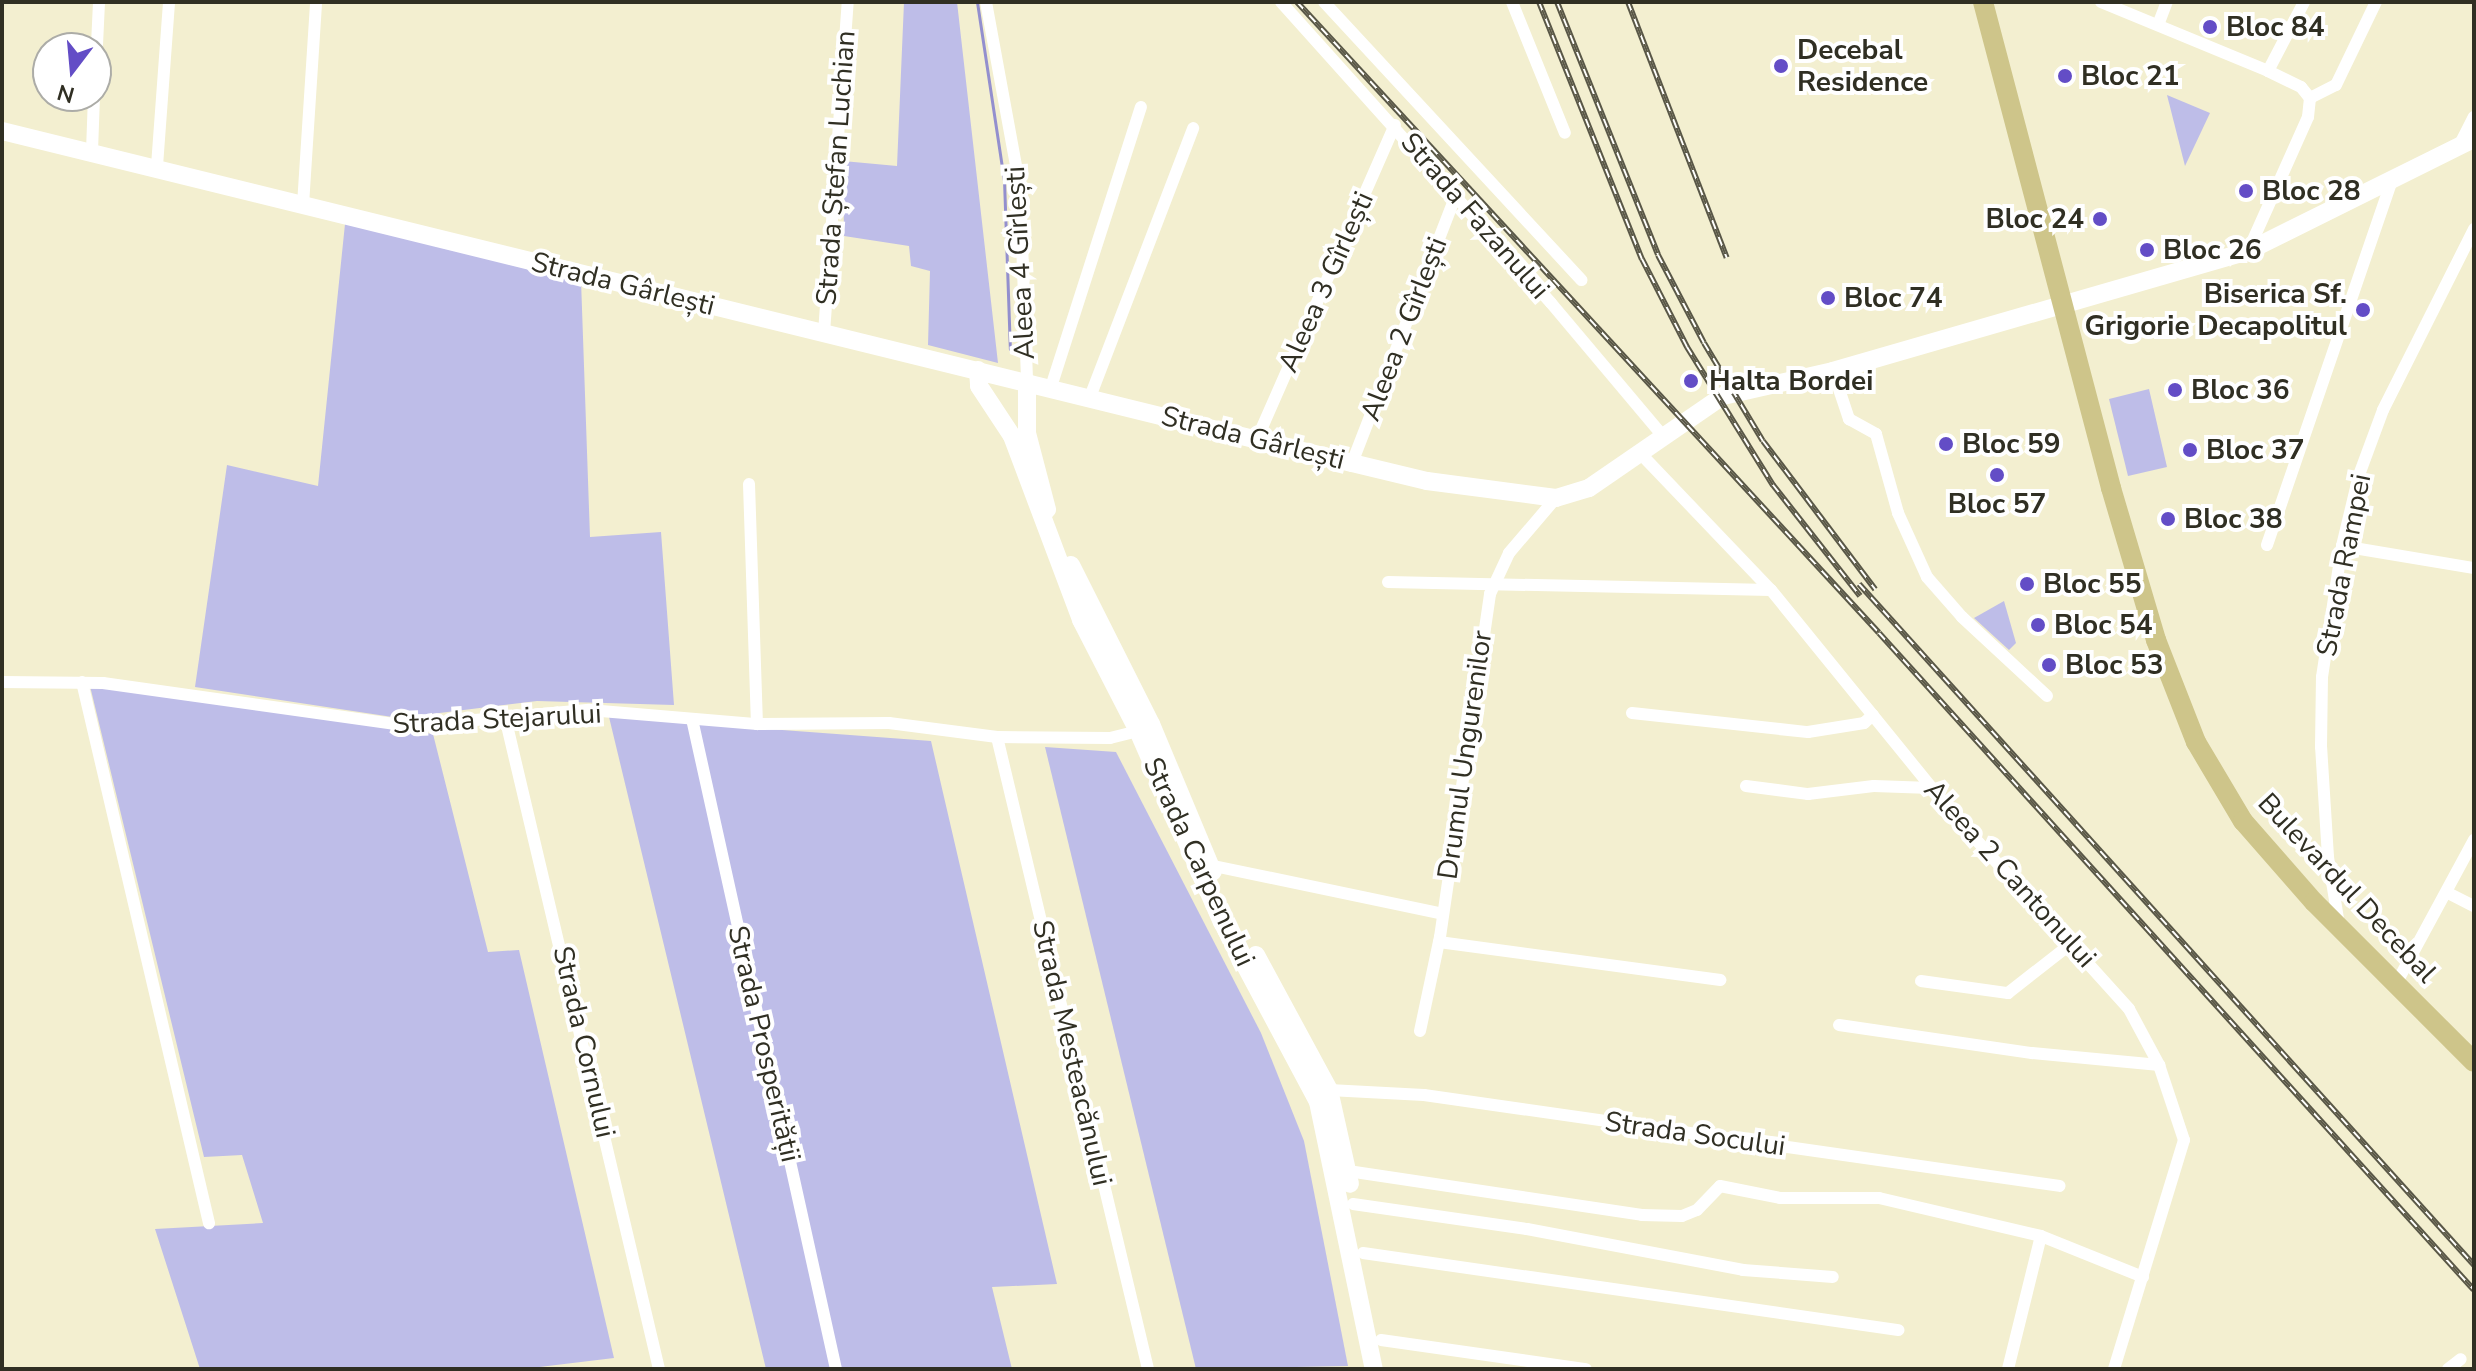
<!DOCTYPE html>
<html>
<head>
<meta charset="utf-8">
<style>
  body { margin:0 }
  #map { position:relative; width:2476px; height:1371px; overflow:hidden; background:#f3efd0; font-family:"Nunito Sans",sans-serif }
  div>[style] { position:absolute }
  .green>* { inset:0; background:#bebde8 }
  .stream>* { height:3px; margin:-1.5px; padding:0 1.5px; transform-origin:1.5px; border-radius:1.5px; background:#938fce }
  .street>* { height:12px; margin:-6px; padding:0 6px; transform-origin:6px; border-radius:6px; background:#fff }
  .secondary>* { height:18px; margin:-9px; padding:0 9px; transform-origin:9px; border-radius:9px; background:#fff }
  .primary>* { height:20px; margin:-10px; padding:0 10px; transform-origin:10px; border-radius:10px; background:#cec58a }
  .rail>* { height:6px; margin-top:-3px; transform-origin:0; background:repeating-linear-gradient(90deg,#fff 0 9px,#595747 0 18px); box-sizing:border-box; border-block:2px solid #595747 }
  .dots>* { width:22px; height:22px; translate:-50% -50%; box-sizing:border-box; border:4px solid #fff; border-radius:50% }
  span { translate:-50% -50%; white-space:nowrap; text-align:center; line-height:1.15; -webkit-text-stroke:8px #fff; paint-order:stroke }
  .poi-label { font-size:28px; color:#302f23; font-weight:700 }
  .left { translate:0 -50%; text-align:left }
  .right { translate:-100% -50%; text-align:right }
  .street-label { font-size:28px; color:#302f23 }
  .frame { position:absolute; inset:0; border:4px solid #302f23; pointer-events:none }
  .north { position:absolute; left:32px; top:32px; width:80px; height:80px; box-sizing:border-box; background:#fff; border:2px solid #acaca7; border-radius:50%; rotate:196deg; font-size:22px; font-weight:700; line-height:32px; text-align:center; color:#302f23 }
  .north::after { content:''; display:block; margin:auto; width:28px; height:36px; background:#634dc6; clip-path:polygon(50% 0,100% 100%,50% 72%,0 100%) }
</style>
</head>
<body>
<div id="map">
  <div class="green">
    <div style="clip-path:polygon(904px 2px,957px 2px,998px 363px,928px 345px,930px 271px,911px 266px,909px 246px,844px 236px,843px 161px,897px 166px)"></div>
    <div style="clip-path:polygon(2167px 95px,2210px 113px,2185px 166px)"></div>
    <div style="clip-path:polygon(345px 224px,581px 280px,590px 537px,661px 532px,674px 705px,537px 701px,399px 718px,195px 687px,227px 465px,318px 486px)"></div>
    <div style="clip-path:polygon(2149px 389px,2167px 467px,2128px 476px,2109px 399px)"></div>
    <div style="clip-path:polygon(2004px 601px,2016px 643px,2009px 650px,1974px 618px)"></div>
    <div style="clip-path:polygon(90px 686px,433px 734px,488px 952px,519px 950px,614px 1358px,523px 1369px,200px 1369px,155px 1229px,263px 1223px,242px 1155px,204px 1157px)"></div>
    <div style="clip-path:polygon(609px 717px,931px 741px,1057px 1284px,992px 1287px,1012px 1369px,766px 1369px)"></div>
    <div style="clip-path:polygon(1045px 747px,1116px 752px,1261px 1033px,1304px 1141px,1348px 1366px,1196px 1369px)"></div>
  </div>
  <div class="stream">
    <div style="left:977px;top:2px;width:180px;rotate:81.4deg"></div>
    <div style="left:1004px;top:180px;width:169px;rotate:88deg"></div>
  </div>
  <div class="street">
    <div style="left:986px;top:2px;width:189px;rotate:79.6deg"></div>
    <div style="left:1020px;top:188px;width:194px;rotate:87.9deg"></div>
    <div style="left:1281px;top:2px;width:404px;rotate:48.1deg"></div>
    <div style="left:1551px;top:303px;width:172px;rotate:49.9deg"></div>
    <div style="left:1324px;top:2px;width:379px;rotate:47.2deg"></div>
    <div style="left:1512px;top:2px;width:141px;rotate:68deg"></div>
    <div style="left:2101px;top:2px;width:181px;rotate:22.4deg"></div>
    <div style="left:2268px;top:71px;width:37px;rotate:26deg"></div>
    <div style="left:2301px;top:87px;width:14px;rotate:51deg"></div>
    <div style="left:2310px;top:98px;width:19px;rotate:96deg"></div>
    <div style="left:2308px;top:117px;width:147px;rotate:114.1deg"></div>
    <div style="left:2158px;top:25px;width:25px;rotate:-69deg"></div>
    <div style="left:96px;top:66px;width:64px;rotate:-87.3deg"></div>
    <div style="left:2268px;top:71px;width:78px;rotate:-62.4deg"></div>
    <div style="left:2310px;top:98px;width:29px;rotate:-27deg"></div>
    <div style="left:2336px;top:85px;width:92px;rotate:-64.3deg"></div>
    <div style="left:2459px;top:146px;width:33px;rotate:-63deg"></div>
    <div style="left:92px;top:151px;width:55px;rotate:-87.9deg"></div>
    <div style="left:157px;top:166px;width:164px;rotate:-85.8deg"></div>
    <div style="left:303px;top:205px;width:203px;rotate:-86.3deg"></div>
    <div style="left:824px;top:333px;width:332px;rotate:-85.9deg"></div>
    <div style="left:1833px;top:371px;width:51px;rotate:71.6deg"></div>
    <div style="left:1849px;top:419px;width:31px;rotate:29deg"></div>
    <div style="left:1876px;top:434px;width:82px;rotate:74.4deg"></div>
    <div style="left:1898px;top:513px;width:70px;rotate:65.6deg"></div>
    <div style="left:1927px;top:577px;width:53px;rotate:48.8deg"></div>
    <div style="left:1962px;top:617px;width:116px;rotate:42.9deg"></div>
    <div style="left:1051px;top:387px;width:294px;rotate:-72.2deg"></div>
    <div style="left:1090px;top:397px;width:288px;rotate:-69deg"></div>
    <div style="left:1257px;top:439px;width:343px;rotate:-66.3deg"></div>
    <div style="left:1639px;top:452px;width:191px;rotate:46.3deg"></div>
    <div style="left:1771px;top:590px;width:287px;rotate:50.9deg"></div>
    <div style="left:1952px;top:813px;width:264px;rotate:47.9deg"></div>
    <div style="left:2129px;top:1009px;width:64px;rotate:61.8deg"></div>
    <div style="left:2159px;top:1065px;width:79px;rotate:71.6deg"></div>
    <div style="left:2184px;top:1140px;width:239px;rotate:107deg"></div>
    <div style="left:1352px;top:463px;width:287px;rotate:-68.8deg"></div>
    <div style="left:749px;top:484px;width:240px;rotate:88.1deg"></div>
    <div style="left:2267px;top:545px;width:384px;rotate:-71.1deg"></div>
    <div style="left:2342px;top:546px;width:134px;rotate:9.5deg"></div>
    <div style="left:1388px;top:582px;width:383px;rotate:1.2deg"></div>
    <div style="left:2px;top:682px;width:101px;rotate:0.6deg"></div>
    <div style="left:103px;top:683px;width:308px;rotate:8deg"></div>
    <div style="left:408px;top:726px;width:182px;rotate:-5.1deg"></div>
    <div style="left:589px;top:710px;width:169px;rotate:4.8deg"></div>
    <div style="left:757px;top:724px;width:132px;rotate:-0.4deg"></div>
    <div style="left:889px;top:723px;width:109px;rotate:7.4deg"></div>
    <div style="left:997px;top:737px;width:113px;rotate:0.5deg"></div>
    <div style="left:1110px;top:738px;width:29px;rotate:-14deg"></div>
    <div style="left:82px;top:682px;width:556px;rotate:76.79deg"></div>
    <div style="left:1632px;top:713px;width:177px;rotate:6.2deg"></div>
    <div style="left:1808px;top:732px;width:57px;rotate:-9.1deg"></div>
    <div style="left:1864px;top:723px;width:12px;rotate:-42deg"></div>
    <div style="left:505px;top:717px;width:670px;rotate:76.71deg"></div>
    <div style="left:692px;top:719px;width:666px;rotate:77.51deg"></div>
    <div style="left:997px;top:737px;width:650px;rotate:76.56deg"></div>
    <div style="left:1746px;top:786px;width:63px;rotate:7.4deg"></div>
    <div style="left:1808px;top:794px;width:66px;rotate:-6.9deg"></div>
    <div style="left:1874px;top:786px;width:57px;rotate:2deg"></div>
    <div style="left:1209px;top:865px;width:239px;rotate:11.8deg"></div>
    <div style="left:2448px;top:893px;width:29px;rotate:27deg"></div>
    <div style="left:2339px;top:925px;width:69px;rotate:-99.2deg"></div>
    <div style="left:2328px;top:857px;width:110px;rotate:-93.6deg"></div>
    <div style="left:2321px;top:747px;width:70px;rotate:-89.2deg"></div>
    <div style="left:2322px;top:677px;width:133px;rotate:-81.3deg"></div>
    <div style="left:2342px;top:546px;width:73px;rotate:-76.5deg"></div>
    <div style="left:2359px;top:475px;width:69px;rotate:-69.7deg"></div>
    <div style="left:2383px;top:410px;width:203px;rotate:-63.3deg"></div>
    <div style="left:1439px;top:942px;width:284px;rotate:7.7deg"></div>
    <div style="left:1921px;top:981px;width:88px;rotate:7.9deg"></div>
    <div style="left:2008px;top:993px;width:81px;rotate:-38deg"></div>
    <div style="left:2396px;top:984px;width:164px;rotate:-61.6deg"></div>
    <div style="left:1839px;top:1025px;width:195px;rotate:8.3deg"></div>
    <div style="left:2032px;top:1053px;width:128px;rotate:5.4deg"></div>
    <div style="left:1420px;top:1031px;width:96px;rotate:-78deg"></div>
    <div style="left:1440px;top:937px;width:347px;rotate:-81.7deg"></div>
    <div style="left:1490px;top:594px;width:45px;rotate:-65.1deg"></div>
    <div style="left:1509px;top:553px;width:72px;rotate:-49.5deg"></div>
    <div style="left:1329px;top:1090px;width:95px;rotate:3deg"></div>
    <div style="left:1424px;top:1095px;width:642px;rotate:8.14deg"></div>
    <div style="left:1348px;top:1171px;width:297px;rotate:8.5deg"></div>
    <div style="left:1642px;top:1215px;width:40px;rotate:1.4deg"></div>
    <div style="left:1682px;top:1216px;width:16px;rotate:-22deg"></div>
    <div style="left:1697px;top:1210px;width:33px;rotate:-46deg"></div>
    <div style="left:1720px;top:1186px;width:61px;rotate:11.3deg"></div>
    <div style="left:1780px;top:1198px;width:99px"></div>
    <div style="left:1879px;top:1198px;width:166px;rotate:13.2deg"></div>
    <div style="left:1353px;top:1204px;width:176px;rotate:8.2deg"></div>
    <div style="left:1527px;top:1229px;width:220px;rotate:10.7deg"></div>
    <div style="left:1743px;top:1270px;width:90px;rotate:4.4deg"></div>
    <div style="left:1363px;top:1253px;width:541px;rotate:8.19deg"></div>
    <div style="left:1381px;top:1340px;width:207px;rotate:8.1deg"></div>
    <div style="left:2008px;top:1369px;width:137px;rotate:-76.1deg"></div>
    <div style="left:2041px;top:1236px;width:110px;rotate:21.9deg"></div>
    <div style="left:2448px;top:1369px;width:16px;rotate:-38deg"></div>
  </div>
  <div class="secondary">
    <div style="left:2px;top:131px;width:1390px;rotate:13.82deg"></div>
    <div style="left:1352px;top:463px;width:77px;rotate:13.5deg"></div>
    <div style="left:1427px;top:481px;width:130px;rotate:7.5deg"></div>
    <div style="left:1556px;top:498px;width:34px;rotate:-17deg"></div>
    <div style="left:1589px;top:488px;width:163px;rotate:-34.5deg"></div>
    <div style="left:1723px;top:396px;width:113px;rotate:-12.8deg"></div>
    <div style="left:1833px;top:371px;width:432px;rotate:-16.1deg"></div>
    <div style="left:2248px;top:251px;width:252px;rotate:-26.4deg"></div>
    <div style="left:978px;top:370px;width:16px;rotate:86deg"></div>
    <div style="left:979px;top:386px;width:60px;rotate:56.6deg"></div>
    <div style="left:1012px;top:436px;width:197px;rotate:69.4deg"></div>
    <div style="left:1081px;top:620px;width:125px;rotate:62.8deg"></div>
    <div style="left:1138px;top:731px;width:209px;rotate:66.3deg"></div>
    <div style="left:1222px;top:922px;width:204px;rotate:61.9deg"></div>
    <div style="left:1318px;top:1102px;width:273px;rotate:78.2deg"></div>
    <div style="left:1027px;top:382px;width:51px;rotate:90deg"></div>
    <div style="left:1027px;top:433px;width:79px;rotate:75.3deg"></div>
    <div style="left:1071px;top:565px;width:178px;rotate:63.3deg"></div>
    <div style="left:1151px;top:724px;width:160px;rotate:67.3deg"></div>
    <div style="left:1256px;top:955px;width:153px;rotate:61.6deg"></div>
    <div style="left:1329px;top:1090px;width:96px;rotate:77.4deg"></div>
  </div>
  <div class="primary">
    <div style="left:1983px;top:2px;width:503px;rotate:75.24deg"></div>
    <div style="left:2111px;top:488px;width:159px;rotate:73.5deg"></div>
    <div style="left:2156px;top:640px;width:110px;rotate:68.6deg"></div>
    <div style="left:2196px;top:742px;width:92px;rotate:59.3deg"></div>
    <div style="left:2243px;top:821px;width:108px;rotate:48.8deg"></div>
    <div style="left:2314px;top:902px;width:226px;rotate:45deg"></div>
  </div>
  <div class="rail">
    <div style="left:1297px;top:2px;width:858px;rotate:47.31deg"></div>
    <div style="left:1879px;top:633px;width:886px;rotate:47.84deg"></div>
    <div style="left:1539px;top:2px;width:277px;rotate:68.2deg"></div>
    <div style="left:1642px;top:259px;width:99px;rotate:62.9deg"></div>
    <div style="left:1687px;top:347px;width:163px;rotate:58.1deg"></div>
    <div style="left:1773px;top:485px;width:141px;rotate:51.9deg"></div>
    <div style="left:1557px;top:2px;width:272px;rotate:68.2deg"></div>
    <div style="left:1658px;top:255px;width:99px;rotate:62.4deg"></div>
    <div style="left:1704px;top:343px;width:114px;rotate:59deg"></div>
    <div style="left:1763px;top:441px;width:186px;rotate:52.9deg"></div>
    <div style="left:1628px;top:2px;width:274px;rotate:68.9deg"></div>
    <div style="left:1859px;top:584px;width:918px;rotate:47.92deg"></div>
  </div>
  <div class="dots">
    <div style="left:2210px;top:27px;background:#634dc6"></div>
    <div style="left:1781px;top:66px;background:#634dc6"></div>
    <div style="left:2065px;top:76px;background:#634dc6"></div>
    <div style="left:2246px;top:191px;background:#634dc6"></div>
    <div style="left:2100px;top:219px;background:#634dc6"></div>
    <div style="left:2147px;top:250px;background:#634dc6"></div>
    <div style="left:1828px;top:298px;background:#634dc6"></div>
    <div style="left:2363px;top:310px;background:#634dc6"></div>
    <div style="left:1691px;top:381px;background:#634dc6"></div>
    <div style="left:2175px;top:390px;background:#634dc6"></div>
    <div style="left:1946px;top:444px;background:#634dc6"></div>
    <div style="left:2190px;top:450px;background:#634dc6"></div>
    <div style="left:1997px;top:475px;background:#634dc6"></div>
    <div style="left:2168px;top:519px;background:#634dc6"></div>
    <div style="left:2027px;top:584px;background:#634dc6"></div>
    <div style="left:2038px;top:625px;background:#634dc6"></div>
    <div style="left:2049px;top:665px;background:#634dc6"></div>
  </div>
  <div class="poi-label">
    <span class="left" style="left:2226px;top:27px">Bloc 84</span>
    <span class="left" style="left:1797px;top:66px">Decebal<br>Residence</span>
    <span class="left" style="left:2081px;top:76px">Bloc 21</span>
    <span class="left" style="left:2262px;top:191px">Bloc 28</span>
    <span class="right" style="left:2084px;top:219px">Bloc 24</span>
    <span class="left" style="left:2163px;top:250px">Bloc 26</span>
    <span class="right" style="left:2347px;top:310px">Biserica Sf.<br>Grigorie Decapolitul</span>
    <span class="left" style="left:1844px;top:298px">Bloc 74</span>
    <span class="left" style="left:1709px;top:381px">Halta Bordei</span>
    <span class="left" style="left:2191px;top:390px">Bloc 36</span>
    <span class="left" style="left:1962px;top:444px">Bloc 59</span>
    <span class="left" style="left:2206px;top:450px">Bloc 37</span>
    <span style="left:1997px;top:504px">Bloc 57</span>
    <span class="left" style="left:2184px;top:519px">Bloc 38</span>
    <span class="left" style="left:2043px;top:584px">Bloc 55</span>
    <span class="left" style="left:2054px;top:625px">Bloc 54</span>
    <span class="left" style="left:2065px;top:665px">Bloc 53</span>
  </div>
  <div class="street-label">
    <span style="left:836px;top:168px;rotate:-86deg">Strada Ștefan Luchian</span>
    <span style="left:1475px;top:216px;rotate:49deg">Strada Fazanului</span>
    <span style="left:1020px;top:263px;rotate:-93deg">Aleea 4 Gîrlești</span>
    <span style="left:1326px;top:282px;rotate:-66deg">Aleea 3 Gîrlești</span>
    <span style="left:623px;top:284px;rotate:14deg">Strada Gârlești</span>
    <span style="left:1404px;top:329px;rotate:-69deg">Aleea 2 Gîrlești</span>
    <span style="left:1253px;top:438px;rotate:14deg">Strada Gârlești</span>
    <span style="left:2344px;top:565px;rotate:-79deg">Strada Rampei</span>
    <span style="left:497px;top:719px;rotate:-3deg">Strada Stejarului</span>
    <span style="left:1465px;top:755px;rotate:-82deg">Drumul Ungurenilor</span>
    <span style="left:1199px;top:862px;rotate:65deg">Strada Carpenului</span>
    <span style="left:2010px;top:874px;rotate:48deg">Aleea 2 Cantonului</span>
    <span style="left:2347px;top:888px;rotate:47deg">Bulevardul Decebal</span>
    <span style="left:584px;top:1042px;rotate:77deg">Strada Cornului</span>
    <span style="left:764px;top:1044px;rotate:77deg">Strada Prosperității</span>
    <span style="left:1072px;top:1053px;rotate:77deg">Strada Mesteacănului</span>
    <span style="left:1695px;top:1134px;rotate:8deg">Strada Socului</span>
  </div>
  <div class="frame"></div>
  <div class="north">N</div>
</div>
</body>
</html>
